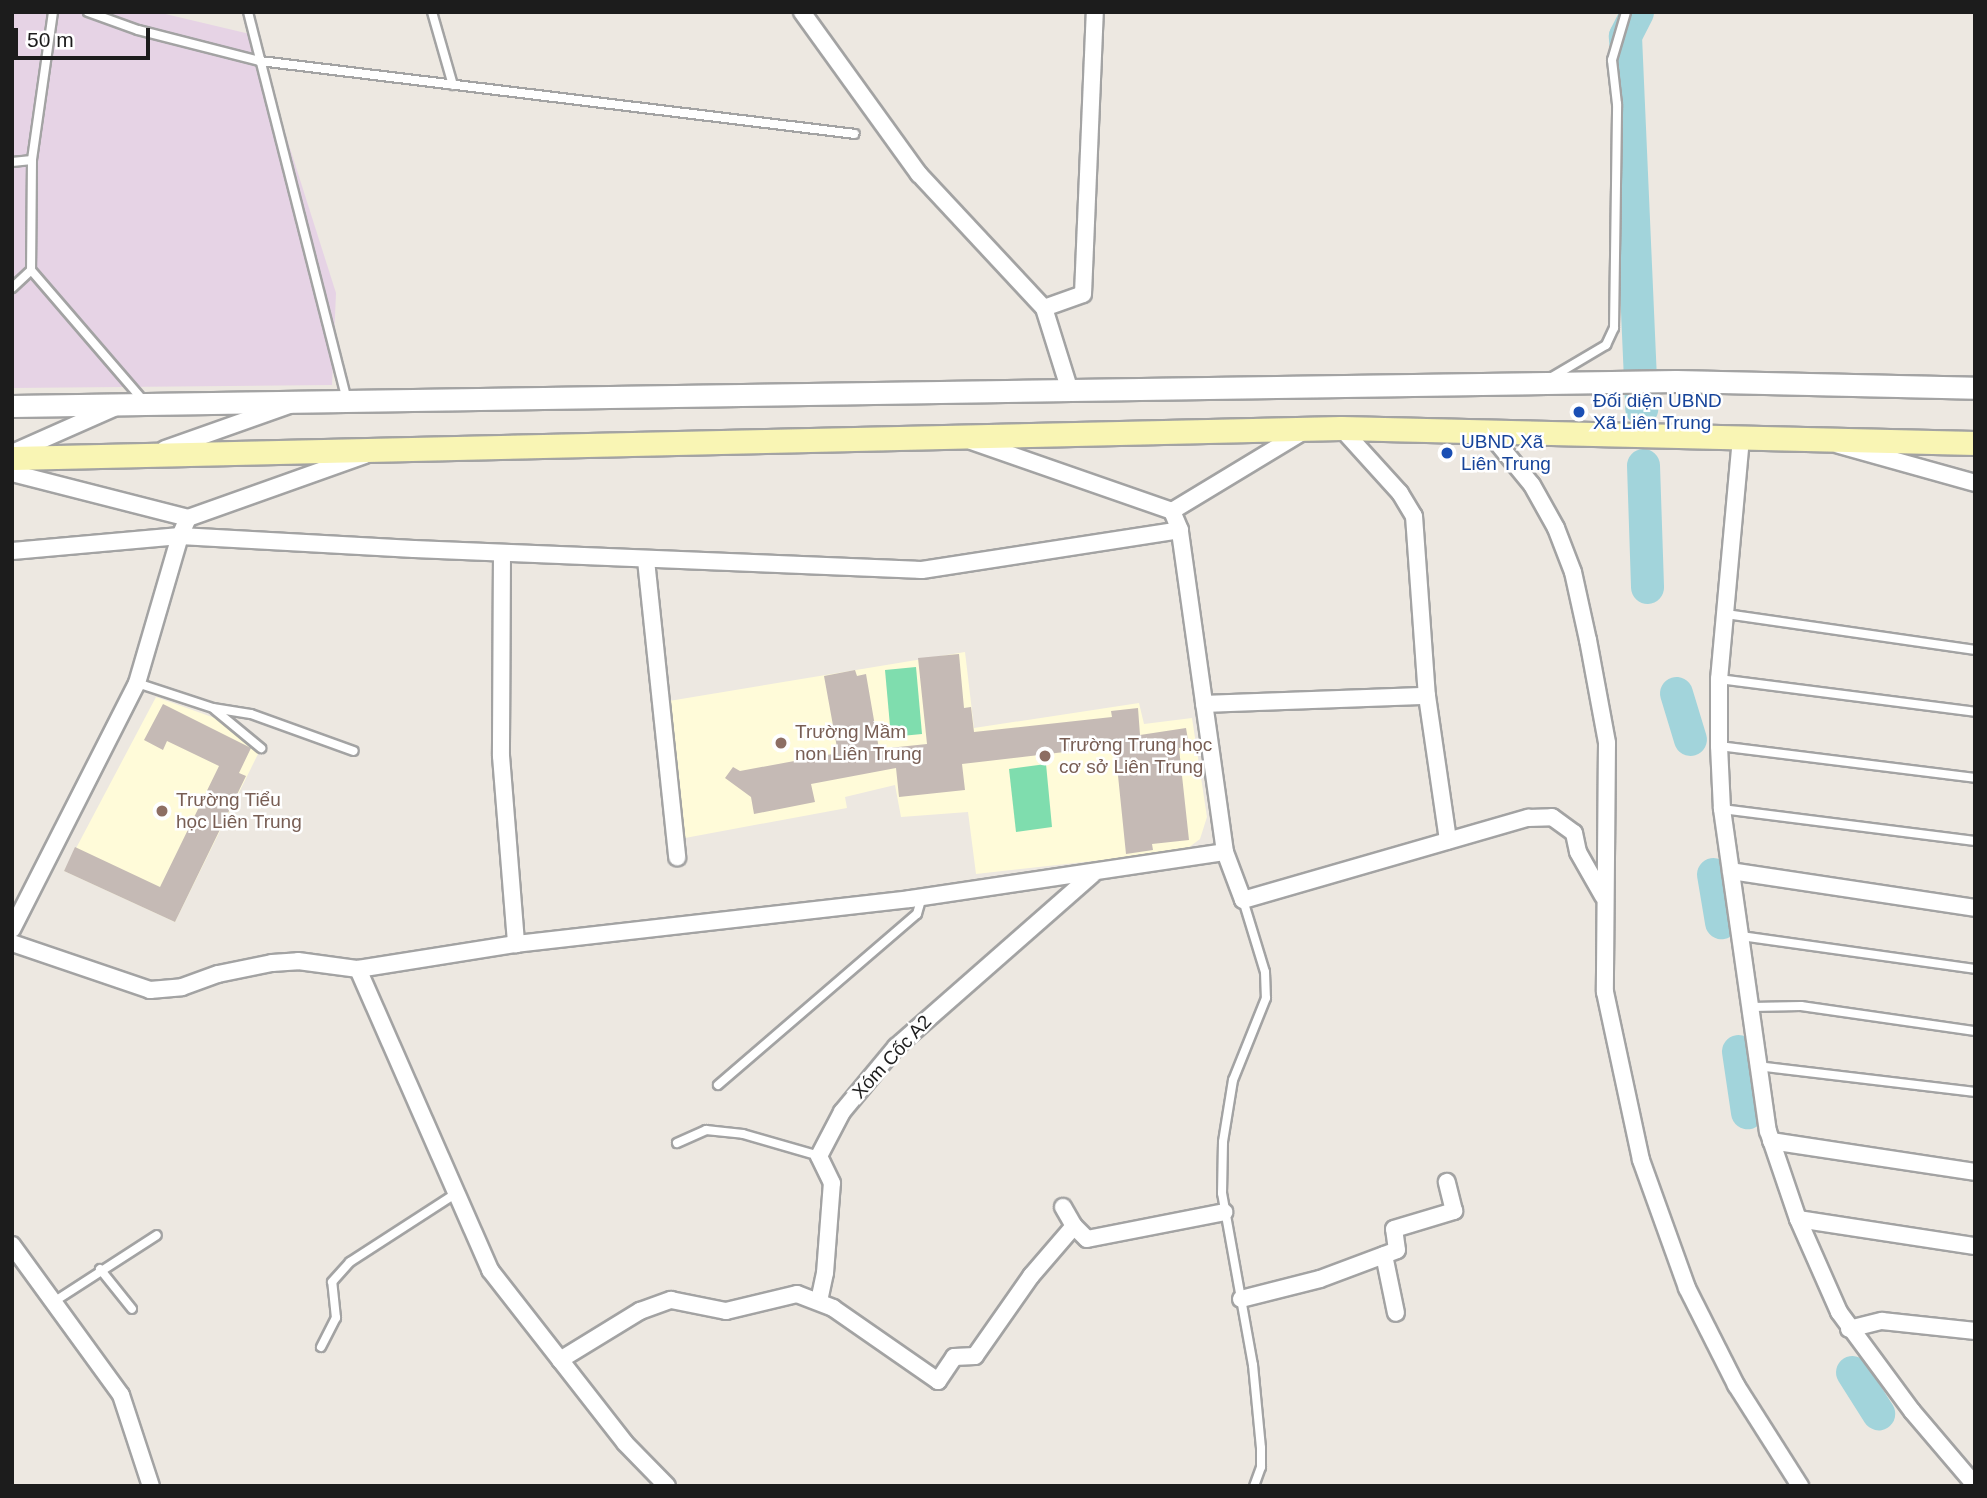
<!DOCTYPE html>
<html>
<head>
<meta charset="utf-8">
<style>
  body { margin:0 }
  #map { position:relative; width:1987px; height:1498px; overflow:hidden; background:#ede8e1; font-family:Helvetica,sans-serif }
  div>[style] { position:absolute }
  .industrial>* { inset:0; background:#e6d3e5 }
  .education>* { inset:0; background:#fffbd9 }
  .pitch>* { inset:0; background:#7fddae }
  .river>* { height:33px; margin:-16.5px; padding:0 16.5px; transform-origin:16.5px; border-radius:16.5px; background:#a2d4db }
  .building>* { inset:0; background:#c5bab5 }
  .roads { filter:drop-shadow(2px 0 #a3a3a3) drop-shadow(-2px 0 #a3a3a3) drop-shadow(0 2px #a3a3a3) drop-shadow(0 -2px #a3a3a3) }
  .service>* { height:8px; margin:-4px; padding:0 4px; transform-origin:4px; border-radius:4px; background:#fff }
  .minor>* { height:16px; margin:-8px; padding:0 8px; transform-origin:8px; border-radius:8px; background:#fff }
  .tertiary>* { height:21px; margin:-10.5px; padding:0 10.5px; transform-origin:10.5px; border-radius:10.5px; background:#fff }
  .secondary>* { height:23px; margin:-11.5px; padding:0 11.5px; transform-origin:11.5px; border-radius:11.5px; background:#f9f5b4 }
  .dots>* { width:19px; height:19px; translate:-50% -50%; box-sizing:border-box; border:4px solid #fff; border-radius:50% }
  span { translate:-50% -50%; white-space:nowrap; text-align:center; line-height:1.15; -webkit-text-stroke:5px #fff; paint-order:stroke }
  .transit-label { font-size:19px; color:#164399 }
  .left { translate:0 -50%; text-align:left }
  .education-label { font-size:19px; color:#785e54 }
  .street-label { font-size:19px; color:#1c1c1c }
  .frame { position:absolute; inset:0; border:14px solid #1c1c1c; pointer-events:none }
  .scale { position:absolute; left:14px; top:28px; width:136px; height:32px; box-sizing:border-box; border:4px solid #1c1c1c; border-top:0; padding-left:9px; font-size:21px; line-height:24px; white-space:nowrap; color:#1c1c1c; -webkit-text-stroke:5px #fff; paint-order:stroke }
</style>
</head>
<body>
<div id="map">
  <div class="industrial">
    <div style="clip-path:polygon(12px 12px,157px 12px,254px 35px,336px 293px,332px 385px,12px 388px)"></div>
  </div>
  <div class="education">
    <div style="clip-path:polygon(965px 652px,974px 728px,1139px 703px,1144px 724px,1192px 718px,1207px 817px,1200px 839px,1184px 851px,976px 874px,968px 812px,901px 817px,895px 785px,845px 797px,847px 808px,685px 838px,669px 701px)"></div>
    <div style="clip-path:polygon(156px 697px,226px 722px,259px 752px,175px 922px,64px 871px)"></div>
  </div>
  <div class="pitch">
    <div style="clip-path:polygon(916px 667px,922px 734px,891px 737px,885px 670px)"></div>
    <div style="clip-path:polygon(1046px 764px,1052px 827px,1016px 832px,1009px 769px)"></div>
  </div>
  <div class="river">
    <div style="left:1637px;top:12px;width:27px;rotate:117deg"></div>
    <div style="left:1625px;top:36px;width:373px;rotate:87.5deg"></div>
    <div style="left:1643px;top:465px;width:122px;rotate:88.1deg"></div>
    <div style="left:1676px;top:693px;width:48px;rotate:73.1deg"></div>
    <div style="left:1713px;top:874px;width:49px;rotate:80.5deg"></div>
    <div style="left:1738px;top:1051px;width:62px;rotate:81.6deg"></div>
    <div style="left:1852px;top:1372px;width:49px;rotate:57.6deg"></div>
  </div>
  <div class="building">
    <div style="clip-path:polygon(959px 654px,964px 708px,971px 707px,974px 732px,1112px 717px,1111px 711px,1138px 708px,1140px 735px,1186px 728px,1189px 746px,1179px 748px,1189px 840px,1152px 844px,1153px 850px,1126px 854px,1115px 746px,962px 764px,965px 790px,899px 797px,896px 768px,811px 784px,815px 802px,754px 814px,751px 797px,725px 778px,733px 767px,740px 771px,838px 753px,824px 676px,855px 670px,857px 676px,866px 674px,879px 749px,927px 744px,918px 658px)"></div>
    <div style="clip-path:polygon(163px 704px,251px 748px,239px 773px,246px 776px,175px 922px,64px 871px,75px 847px,160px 887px,219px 766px,167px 741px,163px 750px,144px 740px)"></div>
  </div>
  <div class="roads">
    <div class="service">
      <div style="left:53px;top:12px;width:149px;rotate:98.1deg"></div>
      <div style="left:32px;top:160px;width:110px;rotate:90.5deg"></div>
      <div style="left:31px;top:270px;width:172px;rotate:49.3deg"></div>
      <div style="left:88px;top:12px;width:53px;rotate:19.8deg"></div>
      <div style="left:138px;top:30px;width:126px;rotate:14.3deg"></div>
      <div style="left:260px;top:61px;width:599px;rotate:6.99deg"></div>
      <div style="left:248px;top:12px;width:399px;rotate:75.7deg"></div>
      <div style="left:432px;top:12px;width:76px;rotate:74deg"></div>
      <div style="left:12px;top:162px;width:20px;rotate:-6deg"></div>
      <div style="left:12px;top:288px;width:26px;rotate:-43deg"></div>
      <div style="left:1552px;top:377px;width:63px;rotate:-30.7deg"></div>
      <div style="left:1606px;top:345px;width:19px;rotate:-65deg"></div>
      <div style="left:1614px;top:328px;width:224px;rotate:-89.2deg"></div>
      <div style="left:1617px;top:104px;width:44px;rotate:-96.5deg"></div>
      <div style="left:1612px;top:60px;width:50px;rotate:-73.7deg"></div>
      <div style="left:1726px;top:614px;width:252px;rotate:8.2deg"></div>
      <div style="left:1719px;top:679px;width:258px;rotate:7.3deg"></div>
      <div style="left:137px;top:683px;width:80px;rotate:18.2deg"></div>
      <div style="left:213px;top:708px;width:38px;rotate:9deg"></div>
      <div style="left:251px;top:714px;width:109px;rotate:19.8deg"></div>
      <div style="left:215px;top:710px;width:60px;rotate:39.6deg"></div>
      <div style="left:1719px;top:746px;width:258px;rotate:7.1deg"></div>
      <div style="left:1722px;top:809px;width:255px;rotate:7.2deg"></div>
      <div style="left:1243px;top:900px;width:75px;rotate:73deg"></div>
      <div style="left:1265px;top:972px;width:26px;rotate:88deg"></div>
      <div style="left:1266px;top:998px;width:88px;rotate:111.9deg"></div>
      <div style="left:1233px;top:1080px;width:63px;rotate:99.2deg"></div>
      <div style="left:1223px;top:1142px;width:51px;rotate:91.1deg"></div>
      <div style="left:1222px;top:1193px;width:175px;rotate:79.8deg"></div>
      <div style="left:1253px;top:1365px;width:83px;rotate:84.5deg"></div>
      <div style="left:1261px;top:1448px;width:19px;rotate:90deg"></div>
      <div style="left:1261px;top:1467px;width:20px;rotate:110deg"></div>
      <div style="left:1741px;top:936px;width:236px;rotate:8deg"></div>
      <div style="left:1752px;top:1007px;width:49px;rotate:-1.2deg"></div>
      <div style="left:1801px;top:1006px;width:176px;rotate:8.2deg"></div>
      <div style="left:1757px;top:1066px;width:220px;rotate:6.8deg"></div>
      <div style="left:718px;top:1085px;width:262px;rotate:-40.7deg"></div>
      <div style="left:917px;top:914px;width:18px;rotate:-74deg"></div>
      <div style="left:677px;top:1143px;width:32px;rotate:-24deg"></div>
      <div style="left:706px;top:1130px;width:37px;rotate:6deg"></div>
      <div style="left:743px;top:1134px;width:79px;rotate:16.1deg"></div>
      <div style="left:100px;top:1269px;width:51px;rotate:51.3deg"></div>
      <div style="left:55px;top:1301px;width:121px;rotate:-32.9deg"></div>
      <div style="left:321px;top:1347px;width:33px;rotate:-63deg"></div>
      <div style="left:336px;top:1318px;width:36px;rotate:-96deg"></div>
      <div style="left:332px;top:1282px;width:27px;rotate:-48deg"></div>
      <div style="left:350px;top:1262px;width:125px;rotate:-32.9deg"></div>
    </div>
    <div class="minor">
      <div style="left:802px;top:12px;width:200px;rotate:54.2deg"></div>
      <div style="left:919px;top:174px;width:183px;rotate:47deg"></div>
      <div style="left:1044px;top:308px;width:87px;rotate:72.6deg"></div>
      <div style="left:1044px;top:308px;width:41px;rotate:-19.7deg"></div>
      <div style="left:1083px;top:294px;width:282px;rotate:-87.6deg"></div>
      <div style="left:1341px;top:428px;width:88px;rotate:47.8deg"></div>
      <div style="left:1400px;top:493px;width:27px;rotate:59deg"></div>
      <div style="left:1414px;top:516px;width:180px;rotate:85.9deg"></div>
      <div style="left:1427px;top:696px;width:146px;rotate:81.7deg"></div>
      <div style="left:1486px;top:429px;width:72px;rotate:50.6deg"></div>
      <div style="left:1532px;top:485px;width:49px;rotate:60.8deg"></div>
      <div style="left:1556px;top:528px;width:47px;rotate:68.9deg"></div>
      <div style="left:1573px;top:572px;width:70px;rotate:77.6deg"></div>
      <div style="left:1588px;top:640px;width:105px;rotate:79.5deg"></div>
      <div style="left:1607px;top:743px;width:249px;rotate:90.5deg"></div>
      <div style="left:1605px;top:992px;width:172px;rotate:77.9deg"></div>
      <div style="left:1641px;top:1160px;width:136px;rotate:70.2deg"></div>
      <div style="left:1687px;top:1288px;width:109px;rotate:63.2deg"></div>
      <div style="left:1736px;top:1385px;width:120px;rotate:57.6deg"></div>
      <div style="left:1741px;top:438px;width:242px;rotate:95.2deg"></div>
      <div style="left:1719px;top:679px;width:67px;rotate:90deg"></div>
      <div style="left:1719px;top:746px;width:63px;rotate:87.3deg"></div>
      <div style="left:1722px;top:809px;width:325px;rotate:81.9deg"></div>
      <div style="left:1768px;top:1131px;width:93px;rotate:71.2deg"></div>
      <div style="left:1798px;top:1219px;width:102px;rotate:66.2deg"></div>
      <div style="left:1839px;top:1312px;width:123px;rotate:53.6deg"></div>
      <div style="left:1912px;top:1411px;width:97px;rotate:49.6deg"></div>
      <div style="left:971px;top:441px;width:213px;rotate:19.2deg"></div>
      <div style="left:1172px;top:511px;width:154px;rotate:-31.2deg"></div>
      <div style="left:1839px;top:445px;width:141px;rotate:15.6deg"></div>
      <div style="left:165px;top:449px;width:132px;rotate:-19.5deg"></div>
      <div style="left:12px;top:453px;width:114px;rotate:-23.9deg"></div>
      <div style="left:12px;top:473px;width:182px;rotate:14.3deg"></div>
      <div style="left:188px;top:518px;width:20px;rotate:114deg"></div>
      <div style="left:180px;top:536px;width:234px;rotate:3.2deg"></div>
      <div style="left:414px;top:549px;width:508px;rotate:2.37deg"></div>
      <div style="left:922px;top:570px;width:261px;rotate:-8.8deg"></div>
      <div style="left:188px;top:518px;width:188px;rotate:-19.6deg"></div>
      <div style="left:12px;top:551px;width:169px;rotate:-5.1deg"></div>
      <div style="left:180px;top:536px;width:153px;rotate:106.3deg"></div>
      <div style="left:137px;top:683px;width:276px;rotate:116.9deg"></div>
      <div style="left:502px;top:553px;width:203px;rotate:90.3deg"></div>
      <div style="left:501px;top:756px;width:189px;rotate:85.4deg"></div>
      <div style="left:646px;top:560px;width:299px;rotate:84deg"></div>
      <div style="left:1204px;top:704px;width:223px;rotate:-2.1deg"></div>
      <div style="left:1225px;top:852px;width:51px;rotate:69.4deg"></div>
      <div style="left:1243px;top:900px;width:297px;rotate:-16.1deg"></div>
      <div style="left:1528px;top:818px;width:24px;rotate:-2deg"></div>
      <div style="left:1552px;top:817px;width:27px;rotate:36deg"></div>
      <div style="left:1574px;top:833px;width:19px;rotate:78deg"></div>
      <div style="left:1578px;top:852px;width:51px;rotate:60.4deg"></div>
      <div style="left:1731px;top:871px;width:247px;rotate:8.6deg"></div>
      <div style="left:12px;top:943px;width:146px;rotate:18.8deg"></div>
      <div style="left:150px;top:990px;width:32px;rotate:-5deg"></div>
      <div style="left:182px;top:987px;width:38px;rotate:-20deg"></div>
      <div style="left:218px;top:974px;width:55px;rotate:-11.5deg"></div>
      <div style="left:272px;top:963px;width:26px;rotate:-4deg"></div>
      <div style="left:298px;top:961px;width:61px;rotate:7.6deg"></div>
      <div style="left:358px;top:969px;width:160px;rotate:-9deg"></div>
      <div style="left:516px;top:944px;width:397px;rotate:-6.5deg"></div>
      <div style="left:910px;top:899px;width:318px;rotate:-8.5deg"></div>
      <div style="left:1225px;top:852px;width:325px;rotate:-98deg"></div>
      <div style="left:1180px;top:530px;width:21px;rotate:-113deg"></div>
      <div style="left:358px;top:969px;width:329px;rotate:66.3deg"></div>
      <div style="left:490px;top:1270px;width:219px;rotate:52deg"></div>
      <div style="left:625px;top:1443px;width:60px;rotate:45.7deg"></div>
      <div style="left:1771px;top:1141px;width:206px;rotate:8.6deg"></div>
      <div style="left:1063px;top:1207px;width:22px;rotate:60deg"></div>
      <div style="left:1798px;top:1219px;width:179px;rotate:8.7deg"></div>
      <div style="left:12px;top:1245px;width:185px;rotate:54deg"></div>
      <div style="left:121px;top:1395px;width:96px;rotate:71.8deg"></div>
      <div style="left:1384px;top:1255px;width:59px;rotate:78.3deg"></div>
      <div style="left:1241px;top:1299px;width:81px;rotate:-14.2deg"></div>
      <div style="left:1320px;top:1279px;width:82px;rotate:-20.6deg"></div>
      <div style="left:1397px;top:1250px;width:21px;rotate:-98deg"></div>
      <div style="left:1394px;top:1229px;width:63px;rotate:-16.7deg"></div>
      <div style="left:1454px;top:1211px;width:30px;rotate:-104deg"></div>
      <div style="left:819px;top:1301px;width:29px;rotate:-78deg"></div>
      <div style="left:825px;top:1273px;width:90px;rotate:-85.6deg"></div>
      <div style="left:832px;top:1183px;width:30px;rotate:-116deg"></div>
      <div style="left:819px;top:1156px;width:50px;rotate:-62.4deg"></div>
      <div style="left:842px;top:1112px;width:85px;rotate:-50.3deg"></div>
      <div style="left:896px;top:1047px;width:261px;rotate:-41.3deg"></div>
      <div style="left:1849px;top:1329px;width:34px;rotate:-14deg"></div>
      <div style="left:1882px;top:1321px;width:94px;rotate:6.1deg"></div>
      <div style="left:560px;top:1360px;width:94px;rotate:-31.5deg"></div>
      <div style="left:640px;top:1311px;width:33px;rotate:-20deg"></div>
      <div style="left:671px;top:1300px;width:56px;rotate:11.3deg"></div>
      <div style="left:726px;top:1311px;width:73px;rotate:-13.5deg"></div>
      <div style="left:797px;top:1294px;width:39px;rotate:21deg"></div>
      <div style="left:833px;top:1308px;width:128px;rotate:34.8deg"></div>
      <div style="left:938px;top:1381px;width:29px;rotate:-56deg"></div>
      <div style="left:954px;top:1357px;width:21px;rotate:-3deg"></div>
      <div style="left:975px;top:1356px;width:98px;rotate:-55deg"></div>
      <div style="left:1031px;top:1276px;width:66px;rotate:-49.3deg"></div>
      <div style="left:1074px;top:1226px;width:18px;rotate:45deg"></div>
      <div style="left:1087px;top:1239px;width:140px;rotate:-11.1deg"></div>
    </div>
    <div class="tertiary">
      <div style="left:12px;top:406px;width:1664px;rotate:-0.86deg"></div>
      <div style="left:1676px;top:381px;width:299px;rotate:1.3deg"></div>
    </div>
    <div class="secondary">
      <div style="left:12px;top:458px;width:1329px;rotate:-1.29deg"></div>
      <div style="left:1341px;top:428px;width:634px;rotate:1.36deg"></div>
    </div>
  </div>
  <div class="dots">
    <div style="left:1579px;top:412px;background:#1a4fb4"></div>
    <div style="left:1447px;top:453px;background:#1a4fb4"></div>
    <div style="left:781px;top:743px;background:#8d6e63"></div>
    <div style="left:1045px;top:756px;background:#8d6e63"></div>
    <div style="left:162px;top:811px;background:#8d6e63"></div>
  </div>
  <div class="transit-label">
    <span class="left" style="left:1593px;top:412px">Đối diện UBND<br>Xã Liên Trung</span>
    <span class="left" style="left:1461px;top:453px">UBND Xã<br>Liên Trung</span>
  </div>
  <div class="education-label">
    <span class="left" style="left:795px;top:743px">Trường Mầm<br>non Liên Trung</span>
    <span class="left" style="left:1059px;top:756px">Trường Trung học<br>cơ sở Liên Trung</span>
    <span class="left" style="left:176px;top:811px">Trường Tiểu<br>học Liên Trung</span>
  </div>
  <div class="street-label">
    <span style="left:892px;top:1057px;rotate:-47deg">Xóm Cốc A2</span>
  </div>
  <div class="frame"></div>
  <div class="scale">50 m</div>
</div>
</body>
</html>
